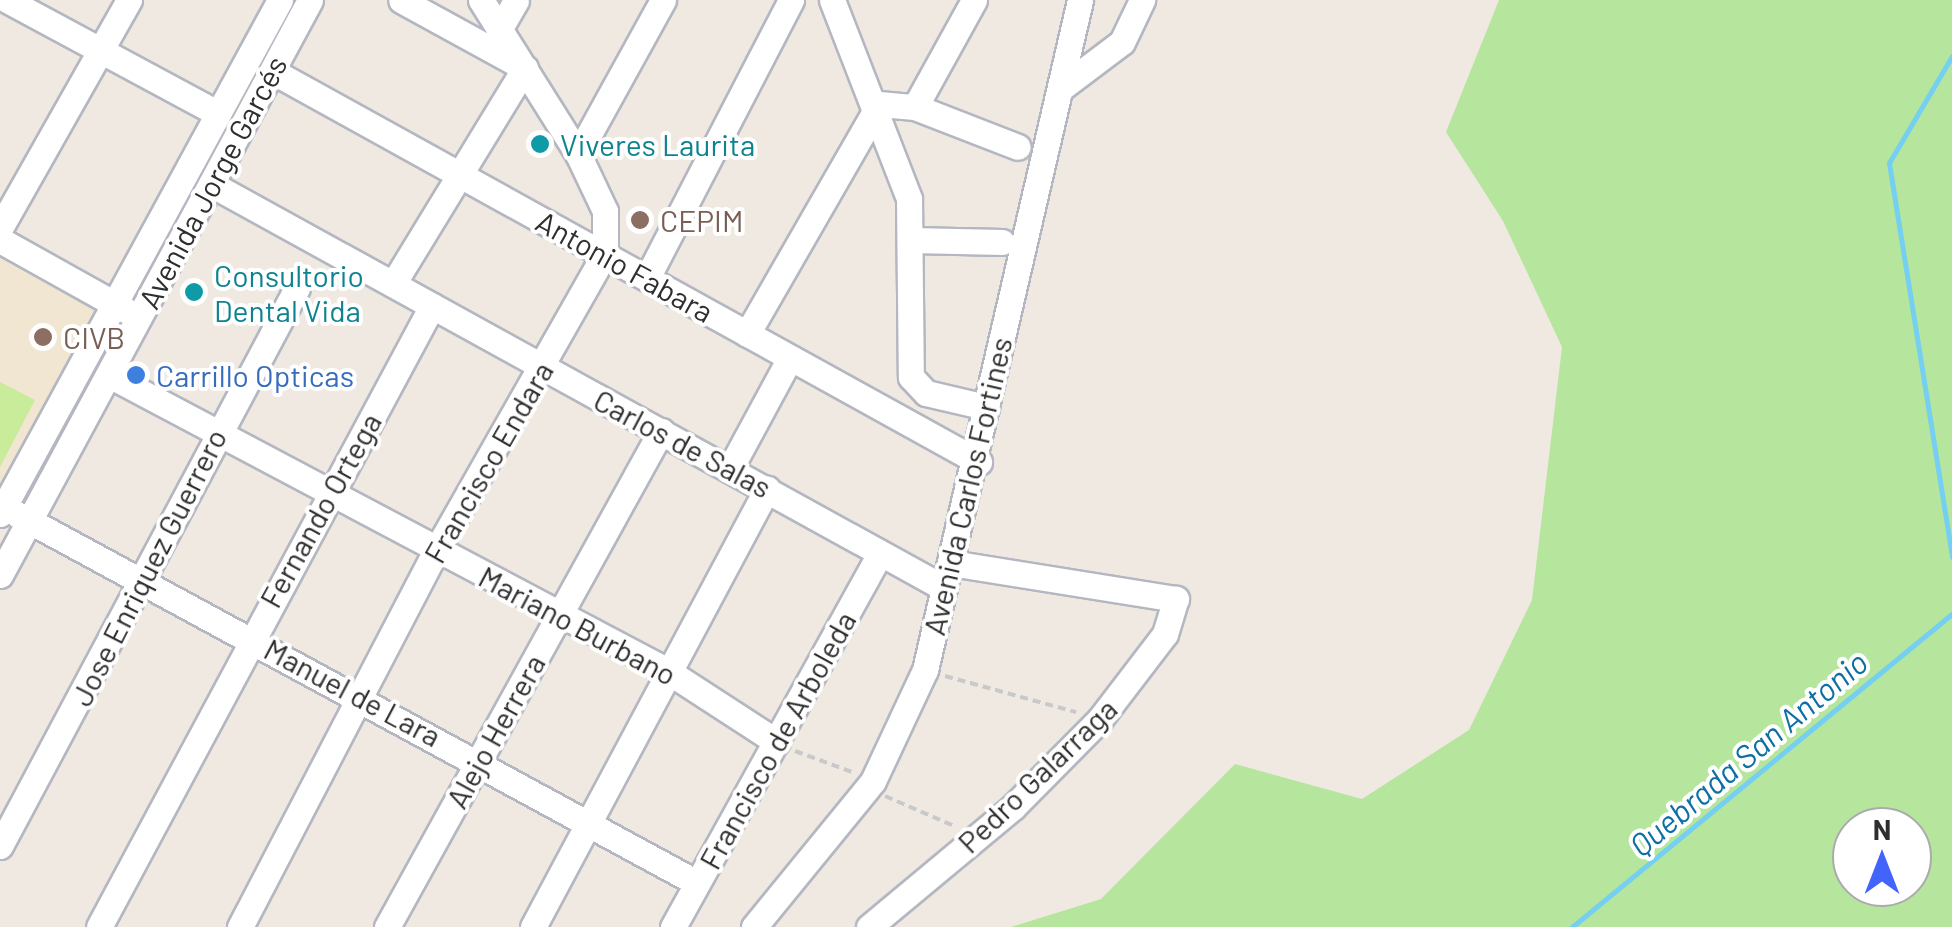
<!DOCTYPE html>
<html>
<head>
<meta charset="utf-8">
<style>
  body { margin:0 }
  #map { position:relative; width:1952px; height:927px; overflow:hidden; background:#efe9e1; font-family:Barlow,sans-serif }
  div>[style] { position:absolute }
  .education>* { inset:0; background:#f0e6d1 }
  .green>* { inset:0; background:#b6e59e }
  .pitch>* { inset:0; background:#c9ec9a }
  .stream>* { height:5px; margin:-2.5px; padding:0 2.5px; transform-origin:2.5px; border-radius:2.5px; background:#75cff0 }
  .path>* { height:4px; margin-top:-2px; transform-origin:0; background:repeating-linear-gradient(90deg,#c9c9c9 0 8px,transparent 0 13px) }
  .roads { filter:drop-shadow(2px 0 #b4b7c1) drop-shadow(-2px 0 #b4b7c1) drop-shadow(0 2px #b4b7c1) drop-shadow(0 -2px #b4b7c1) }
  .minor>* { height:25px; margin:-12.5px; padding:0 12.5px; transform-origin:12.5px; border-radius:12.5px; background:#fff }
  .dots>* { width:28px; height:28px; translate:-50% -50%; box-sizing:border-box; border:5px solid #fff; border-radius:50% }
  span { translate:-50% -50%; white-space:nowrap; text-align:center; line-height:1.15; -webkit-text-stroke:8px #fff; paint-order:stroke }
  .culture-label { font-size:30px; color:#0d838f }
  .left { translate:0 -50%; text-align:left }
  .street-label { font-size:30px; color:#2e2e2e }
  .education-label { font-size:30px; color:#785e54 }
  .shop-label { font-size:30px; color:#366cbe }
  .water-label { font-size:32px; color:#0d6fa3; font-style:italic }
  .north { position:absolute; left:1832px; top:807px; width:100px; height:100px; box-sizing:border-box; background:#fff; border:2px solid #ababab; border-radius:50%; rotate:0deg; font-size:28px; font-weight:700; line-height:40px; text-align:center; color:#2e2e2e }
  .north::after { content:''; display:block; margin:auto; width:35px; height:45px; background:#4264fb; clip-path:polygon(50% 0,100% 100%,50% 72%,0 100%) }
</style>
</head>
<body>
<div id="map">
  <div class="education">
    <div style="clip-path:polygon(0 252px,102px 307px,0 493px)"></div>
  </div>
  <div class="green">
    <div style="clip-path:polygon(evenodd,1499px 0,1952px 0,1952px 927px,1011px 927px,1101px 899px,1235px 764px,1362px 799px,1469px 730px,1532px 600px,1562px 347px,1503px 221px,1446px 132px,1499px 0,1852px 827px,1912px 827px,1912px 887px,1852px 887px,1852px 827px)"></div>
  </div>
  <div class="pitch">
    <div style="clip-path:polygon(0 382px,35px 400px,0 467px)"></div>
  </div>
  <div class="stream">
    <div style="left:1952px;top:56px;width:124px;rotate:120.5deg"></div>
    <div style="left:1889px;top:163px;width:399px;rotate:80.9deg"></div>
    <div style="left:1572px;top:927px;width:492px;rotate:-39.5deg"></div>
  </div>
  <div class="path">
    <div style="left:945px;top:676px;width:136px;rotate:15.4deg"></div>
    <div style="left:795px;top:751px;width:61px;rotate:20.2deg"></div>
    <div style="left:885px;top:796px;width:75px;rotate:23.5deg"></div>
  </div>
  <div class="roads">
    <div class="minor">
      <div style="left:7px;top:0;width:238px;rotate:28.3deg"></div>
      <div style="left:832px;top:0;width:213px;rotate:68.8deg"></div>
      <div style="left:909px;top:199px;width:178px;rotate:89.4deg"></div>
      <div style="left:911px;top:377px;width:22px;rotate:47deg"></div>
      <div style="left:926px;top:393px;width:62px;rotate:13.1deg"></div>
      <div style="left:499px;top:30px;width:34px;rotate:-60deg"></div>
      <div style="left:272px;top:71px;width:808px;rotate:28.94deg"></div>
      <div style="left:1061px;top:88px;width:76px;rotate:-37deg"></div>
      <div style="left:1122px;top:42px;width:47px;rotate:-64.5deg"></div>
      <div style="left:915px;top:107px;width:122px;rotate:-61.1deg"></div>
      <div style="left:578px;top:154px;width:176px;rotate:-61.1deg"></div>
      <div style="left:211px;top:184px;width:837px;rotate:28.86deg"></div>
      <div style="left:0;top:228px;width:262px;rotate:-60.5deg"></div>
      <div style="left:0;top:240px;width:143px;rotate:29.2deg"></div>
      <div style="left:912px;top:240px;width:90px;rotate:1.3deg"></div>
      <div style="left:647px;top:278px;width:313px;rotate:-62.6deg"></div>
      <div style="left:393px;top:284px;width:253px;rotate:-58.6deg"></div>
      <div style="left:525px;top:68px;width:141px;rotate:-151.3deg"></div>
      <div style="left:747px;top:334px;width:265px;rotate:-60.1deg"></div>
      <div style="left:879px;top:104px;width:36px;rotate:5deg"></div>
      <div style="left:915px;top:107px;width:110px;rotate:21.2deg"></div>
      <div style="left:109px;top:375px;width:630px;rotate:27.91deg"></div>
      <div style="left:666px;top:670px;width:132px;rotate:33deg"></div>
      <div style="left:731px;top:467px;width:124px;rotate:-61.6deg"></div>
      <div style="left:4px;top:507px;width:788px;rotate:28.48deg"></div>
      <div style="left:0;top:514px;width:585px;rotate:-61.42deg"></div>
      <div style="left:0;top:575px;width:653px;rotate:-61.67deg"></div>
      <div style="left:0;top:846px;width:632px;rotate:-61.98deg"></div>
      <div style="left:99px;top:927px;width:705px;rotate:-61.8deg"></div>
      <div style="left:240px;top:927px;width:426px;rotate:-62.5deg"></div>
      <div style="left:437px;top:549px;width:340px;rotate:-60.4deg"></div>
      <div style="left:605px;top:253px;width:42px;rotate:-90deg"></div>
      <div style="left:605px;top:211px;width:63px;rotate:-115.3deg"></div>
      <div style="left:578px;top:154px;width:182px;rotate:-122.2deg"></div>
      <div style="left:387px;top:927px;width:567px;rotate:-61.08deg"></div>
      <div style="left:533px;top:927px;width:497px;rotate:-61.9deg"></div>
      <div style="left:673px;top:927px;width:427px;rotate:-61deg"></div>
      <div style="left:754px;top:927px;width:188px;rotate:-50.8deg"></div>
      <div style="left:873px;top:781px;width:123px;rotate:-64.9deg"></div>
      <div style="left:925px;top:670px;width:688px;rotate:-76.97deg"></div>
      <div style="left:869px;top:927px;width:187px;rotate:-39.8deg"></div>
      <div style="left:1013px;top:807px;width:124px;rotate:-45.3deg"></div>
      <div style="left:1100px;top:719px;width:107px;rotate:-52.6deg"></div>
      <div style="left:1165px;top:634px;width:37px;rotate:-73deg"></div>
      <div style="left:1176px;top:599px;width:229px;rotate:-170.9deg"></div>
    </div>
  </div>
  <div class="dots">
    <div style="left:540px;top:144px;background:#0f9aa8"></div>
    <div style="left:640px;top:220px;background:#8d6e63"></div>
    <div style="left:194px;top:292px;background:#0f9aa8"></div>
    <div style="left:43px;top:337px;background:#8d6e63"></div>
    <div style="left:136px;top:375px;background:#3f7fe0"></div>
  </div>
  <div class="culture-label">
    <span class="left" style="left:560px;top:144px">Viveres Laurita</span>
    <span class="left" style="left:214px;top:292px">Consultorio<br>Dental Vida</span>
  </div>
  <div class="street-label">
    <span style="left:212px;top:182px;rotate:-62deg">Avenida Jorge Garcés</span>
    <span style="left:625px;top:266px;rotate:29deg">Antonio Fabara</span>
    <span style="left:683px;top:443px;rotate:28deg">Carlos de Salas</span>
    <span style="left:488px;top:462px;rotate:-60deg">Francisco Endara</span>
    <span style="left:967px;top:486px;rotate:-77deg">Avenida Carlos Fortines</span>
    <span style="left:320px;top:510px;rotate:-61deg">Fernando Ortega</span>
    <span style="left:148px;top:567px;rotate:-63deg">Jose Enriquez Guerrero</span>
    <span style="left:578px;top:625px;rotate:28deg">Mariano Burbano</span>
    <span style="left:353px;top:692px;rotate:28deg">Manuel de Lara</span>
    <span style="left:495px;top:731px;rotate:-61deg">Alejo Herrera</span>
    <span style="left:777px;top:740px;rotate:-61deg">Francisco de Arboleda</span>
    <span style="left:1037px;top:775px;rotate:-44deg">Pedro Galarraga</span>
  </div>
  <div class="education-label">
    <span class="left" style="left:660px;top:220px">CEPIM</span>
    <span class="left" style="left:63px;top:337px">CIVB</span>
  </div>
  <div class="shop-label">
    <span class="left" style="left:156px;top:375px">Carrillo Opticas</span>
  </div>
  <div class="water-label">
    <span style="left:1748px;top:753px;rotate:-40deg">Quebrada San Antonio</span>
  </div>
  <div class="north">N</div>
</div>
</body>
</html>
